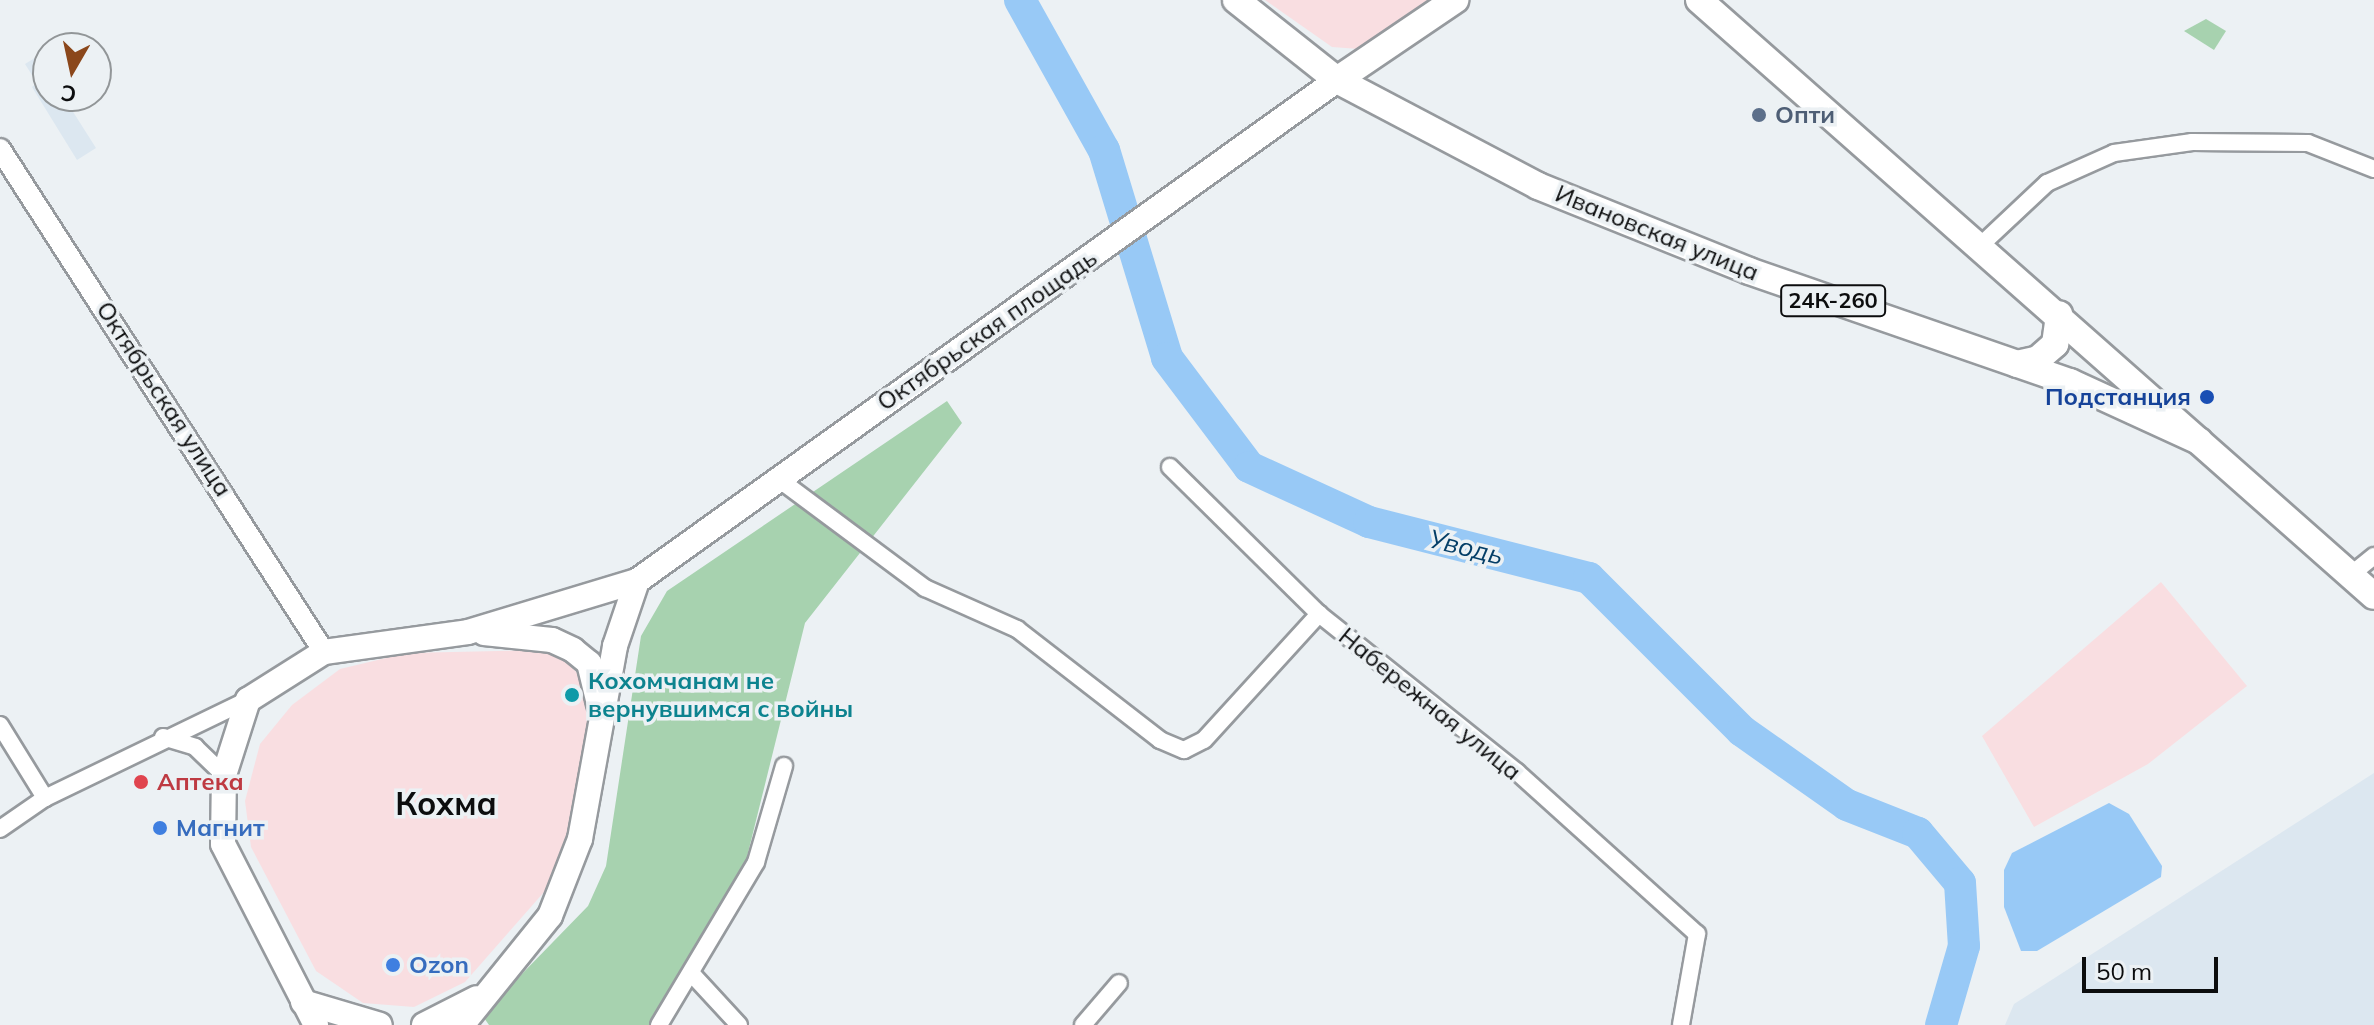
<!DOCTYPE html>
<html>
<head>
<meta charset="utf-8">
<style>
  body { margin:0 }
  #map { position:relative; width:2374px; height:1025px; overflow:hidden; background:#ecf1f4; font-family:Mulish,sans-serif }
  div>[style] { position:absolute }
  .commercial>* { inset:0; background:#f9dee1 }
  .built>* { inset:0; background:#dce7f0 }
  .green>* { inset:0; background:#a7d2af }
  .water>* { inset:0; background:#98c9f6 }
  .river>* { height:32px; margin:-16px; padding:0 16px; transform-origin:16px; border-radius:16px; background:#98c9f6 }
  .roads { filter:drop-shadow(2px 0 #969a9e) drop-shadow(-2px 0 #969a9e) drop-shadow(0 2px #969a9e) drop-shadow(0 -2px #969a9e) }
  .minor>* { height:16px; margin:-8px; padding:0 8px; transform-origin:8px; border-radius:8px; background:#fff }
  .tertiary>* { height:20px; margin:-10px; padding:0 10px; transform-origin:10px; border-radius:10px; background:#fff }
  .secondary>* { height:24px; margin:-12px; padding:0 12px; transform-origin:12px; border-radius:12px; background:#fff }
  .primary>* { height:26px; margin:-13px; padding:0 13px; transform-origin:13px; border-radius:13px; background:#fff }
  .dots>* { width:22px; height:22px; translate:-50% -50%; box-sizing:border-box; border:4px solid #ecf1f4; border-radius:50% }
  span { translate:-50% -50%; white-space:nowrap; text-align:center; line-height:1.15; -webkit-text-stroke:7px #ecf1f4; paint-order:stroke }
  .shield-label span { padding:2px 6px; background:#ecf1f4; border:2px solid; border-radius:6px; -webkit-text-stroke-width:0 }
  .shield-label { font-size:22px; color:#0c0d0e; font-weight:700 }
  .service-label { font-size:24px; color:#4e5e75; font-weight:700 }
  .left { translate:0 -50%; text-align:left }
  .street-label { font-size:24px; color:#0c0d0e }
  .transit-label { font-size:24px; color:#164399; font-weight:700 }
  .right { translate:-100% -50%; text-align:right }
  .culture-label { font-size:24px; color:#0d838f; font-weight:700 }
  .health-label { font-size:24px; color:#be3a42; font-weight:700 }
  .shop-label { font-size:24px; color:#366cbe; font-weight:700 }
  .water-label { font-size:26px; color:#043e67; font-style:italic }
  .district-label { font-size:32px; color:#0c0d0e; font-weight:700 }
  .north { position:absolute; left:32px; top:32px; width:80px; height:80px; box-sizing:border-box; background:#ecf1f4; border:2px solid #929698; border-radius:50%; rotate:189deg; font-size:22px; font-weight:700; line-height:32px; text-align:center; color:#0c0d0e }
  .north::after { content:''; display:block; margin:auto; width:28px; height:36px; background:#8b471b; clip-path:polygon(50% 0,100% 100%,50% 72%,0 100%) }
  .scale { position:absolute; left:2082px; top:957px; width:136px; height:36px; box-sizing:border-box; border:4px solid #0c0d0e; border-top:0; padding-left:10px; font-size:24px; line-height:28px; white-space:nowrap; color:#0c0d0e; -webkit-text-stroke:6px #ecf1f4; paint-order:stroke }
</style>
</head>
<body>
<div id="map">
  <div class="commercial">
    <div style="clip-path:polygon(1265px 0,1431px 0,1359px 49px,1332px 47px)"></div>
    <div style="clip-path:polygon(2161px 582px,2247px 686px,2148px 764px,2034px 827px,1982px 736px)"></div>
    <div style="clip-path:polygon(540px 650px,564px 659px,593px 690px,576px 829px,559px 875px,465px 982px,414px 1007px,363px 1003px,316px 971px,251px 847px,245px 801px,260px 744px,292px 705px,340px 669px,407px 653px)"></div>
  </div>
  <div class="built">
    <div style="clip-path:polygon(38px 56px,48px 72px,48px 96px,63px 96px,96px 148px,77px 160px,32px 87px,37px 83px,25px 64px)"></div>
    <div style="clip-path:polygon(2374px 773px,2374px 1025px,2005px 1025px,2014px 1004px)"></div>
  </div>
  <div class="green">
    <div style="clip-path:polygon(2206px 19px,2226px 31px,2214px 50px,2184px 31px)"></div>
    <div style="clip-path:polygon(947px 401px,962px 423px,805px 623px,744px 869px,650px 1025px,489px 1025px,482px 1015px,588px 906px,606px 866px,641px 636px,667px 591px)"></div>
  </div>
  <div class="water">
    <div style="clip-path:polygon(2109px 803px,2129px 814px,2162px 866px,2161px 877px,2037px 951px,2021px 951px,2004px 907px,2004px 870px,2012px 853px)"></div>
  </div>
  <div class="river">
    <div style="left:1020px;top:0;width:172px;rotate:60.8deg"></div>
    <div style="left:1104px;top:150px;width:217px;rotate:73.1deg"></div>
    <div style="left:1167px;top:358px;width:136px;rotate:53deg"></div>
    <div style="left:1249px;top:467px;width:132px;rotate:24.6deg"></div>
    <div style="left:1369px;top:522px;width:227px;rotate:14.3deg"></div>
    <div style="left:1589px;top:578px;width:216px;rotate:45deg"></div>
    <div style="left:1742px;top:731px;width:128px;rotate:35.2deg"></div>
    <div style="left:1847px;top:805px;width:76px;rotate:21.5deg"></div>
    <div style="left:1918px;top:833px;width:65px;rotate:50deg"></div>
    <div style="left:1960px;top:883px;width:63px;rotate:86.4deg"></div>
    <div style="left:1964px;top:946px;width:82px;rotate:106.2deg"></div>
  </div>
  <div class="roads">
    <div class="minor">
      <div style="left:1982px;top:244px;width:89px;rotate:-43.2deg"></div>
      <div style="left:2047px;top:183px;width:73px;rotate:-24.1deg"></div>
      <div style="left:2114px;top:153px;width:79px;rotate:-8deg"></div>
      <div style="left:2192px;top:142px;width:116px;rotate:0.5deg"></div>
      <div style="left:2308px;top:143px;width:71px;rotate:21.5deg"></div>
      <div style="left:1170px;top:467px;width:209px;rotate:44.6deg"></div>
      <div style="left:1319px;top:614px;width:253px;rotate:38.6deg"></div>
      <div style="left:1517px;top:772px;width:242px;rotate:42deg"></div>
      <div style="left:1697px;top:934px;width:92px;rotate:100deg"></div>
      <div style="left:776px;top:477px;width:186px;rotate:36.7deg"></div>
      <div style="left:925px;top:588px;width:101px;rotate:24deg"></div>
      <div style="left:1017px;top:629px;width:181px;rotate:37.8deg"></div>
      <div style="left:1160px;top:740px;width:26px;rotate:23deg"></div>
      <div style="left:1184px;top:750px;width:22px;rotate:-27deg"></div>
      <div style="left:1204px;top:740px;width:171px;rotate:-47.6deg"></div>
      <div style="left:2353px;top:573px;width:27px;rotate:-39deg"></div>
      <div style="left:0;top:725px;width:86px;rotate:58.3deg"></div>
      <div style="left:163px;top:737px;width:34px;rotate:17deg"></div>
      <div style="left:195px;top:747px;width:40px;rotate:44deg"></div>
      <div style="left:0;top:829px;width:55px;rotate:-34.6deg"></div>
      <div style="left:45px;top:798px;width:225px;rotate:-25.8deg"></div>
      <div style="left:691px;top:973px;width:71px;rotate:47.3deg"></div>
      <div style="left:659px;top:1025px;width:190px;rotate:-59.2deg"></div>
      <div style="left:756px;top:862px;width:100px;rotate:-73.7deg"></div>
      <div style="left:1083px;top:1025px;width:55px;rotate:-49.4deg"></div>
    </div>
    <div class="tertiary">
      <div style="left:0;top:149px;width:598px;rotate:57.21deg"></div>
    </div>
    <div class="secondary">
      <div style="left:484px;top:633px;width:68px;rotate:5.9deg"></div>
      <div style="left:552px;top:640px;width:23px;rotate:25deg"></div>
      <div style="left:573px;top:650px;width:21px;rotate:39deg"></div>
      <div style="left:589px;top:663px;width:42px;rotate:76.3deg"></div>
      <div style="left:303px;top:1002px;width:80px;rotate:16.6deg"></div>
      <div style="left:316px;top:1025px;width:203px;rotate:-117.2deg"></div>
      <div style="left:223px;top:844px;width:69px;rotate:-89.2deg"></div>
      <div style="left:224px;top:775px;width:79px;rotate:-72.3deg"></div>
      <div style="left:248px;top:700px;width:90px;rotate:-32.3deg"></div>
      <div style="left:324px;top:652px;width:145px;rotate:-7.9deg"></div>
      <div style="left:468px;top:632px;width:177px;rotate:-16.8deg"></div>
      <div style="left:637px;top:581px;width:861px;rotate:-35.59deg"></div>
      <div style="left:424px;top:1025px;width:59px;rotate:-27deg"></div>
      <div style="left:462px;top:1025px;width:140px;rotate:-51.1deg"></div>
      <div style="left:550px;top:916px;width:83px;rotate:-68.7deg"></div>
      <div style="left:580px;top:839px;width:196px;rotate:-79.7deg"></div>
      <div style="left:615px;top:646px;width:69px;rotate:-71.3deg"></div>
    </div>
    <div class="primary">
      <div style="left:1236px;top:0;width:129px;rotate:38.4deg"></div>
      <div style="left:1337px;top:80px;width:227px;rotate:27.8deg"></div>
      <div style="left:1538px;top:186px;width:227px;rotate:21.9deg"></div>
      <div style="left:1749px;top:271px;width:340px;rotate:19.1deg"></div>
      <div style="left:2070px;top:382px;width:142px;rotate:24.6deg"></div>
      <div style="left:1699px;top:0;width:900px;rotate:41.44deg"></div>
      <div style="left:1337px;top:80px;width:143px;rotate:-34.1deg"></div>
      <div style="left:2017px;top:364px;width:22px;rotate:-13deg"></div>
      <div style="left:2038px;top:359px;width:23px;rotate:-41deg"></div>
      <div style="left:2055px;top:344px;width:30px;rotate:-82deg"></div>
    </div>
  </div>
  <div class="dots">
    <div style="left:1759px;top:115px;background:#5c6f8a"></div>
    <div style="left:2207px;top:397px;background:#1a4fb4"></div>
    <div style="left:572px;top:695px;background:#0f9aa8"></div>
    <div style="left:141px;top:782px;background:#e0444e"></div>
    <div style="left:160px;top:828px;background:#3f7fe0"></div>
    <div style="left:393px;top:965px;background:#3f7fe0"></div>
  </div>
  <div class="shield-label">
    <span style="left:1833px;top:301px">24К-260</span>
  </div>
  <div class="service-label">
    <span class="left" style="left:1775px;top:115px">Опти</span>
  </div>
  <div class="street-label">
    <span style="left:1657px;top:233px;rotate:22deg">Ивановская улица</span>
    <span style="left:987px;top:330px;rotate:-35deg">Октябрьская площадь</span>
    <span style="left:164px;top:399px;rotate:57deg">Октябрьская улица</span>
    <span style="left:1430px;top:704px;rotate:39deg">Набережная улица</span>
  </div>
  <div class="transit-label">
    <span class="right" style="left:2191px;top:397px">Подстанция</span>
  </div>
  <div class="culture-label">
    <span class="left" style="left:588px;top:695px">Кохомчанам не<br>вернувшимся с войны</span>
  </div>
  <div class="health-label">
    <span class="left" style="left:157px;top:782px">Аптека</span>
  </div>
  <div class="shop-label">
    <span class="left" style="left:176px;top:828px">Магнит</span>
    <span class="left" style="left:409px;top:965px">Ozon</span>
  </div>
  <div class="water-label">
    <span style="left:1466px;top:547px;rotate:14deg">Уводь</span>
  </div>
  <div class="district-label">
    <span style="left:446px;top:803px">Кохма</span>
  </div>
  <div class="north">С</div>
  <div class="scale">50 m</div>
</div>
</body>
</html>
